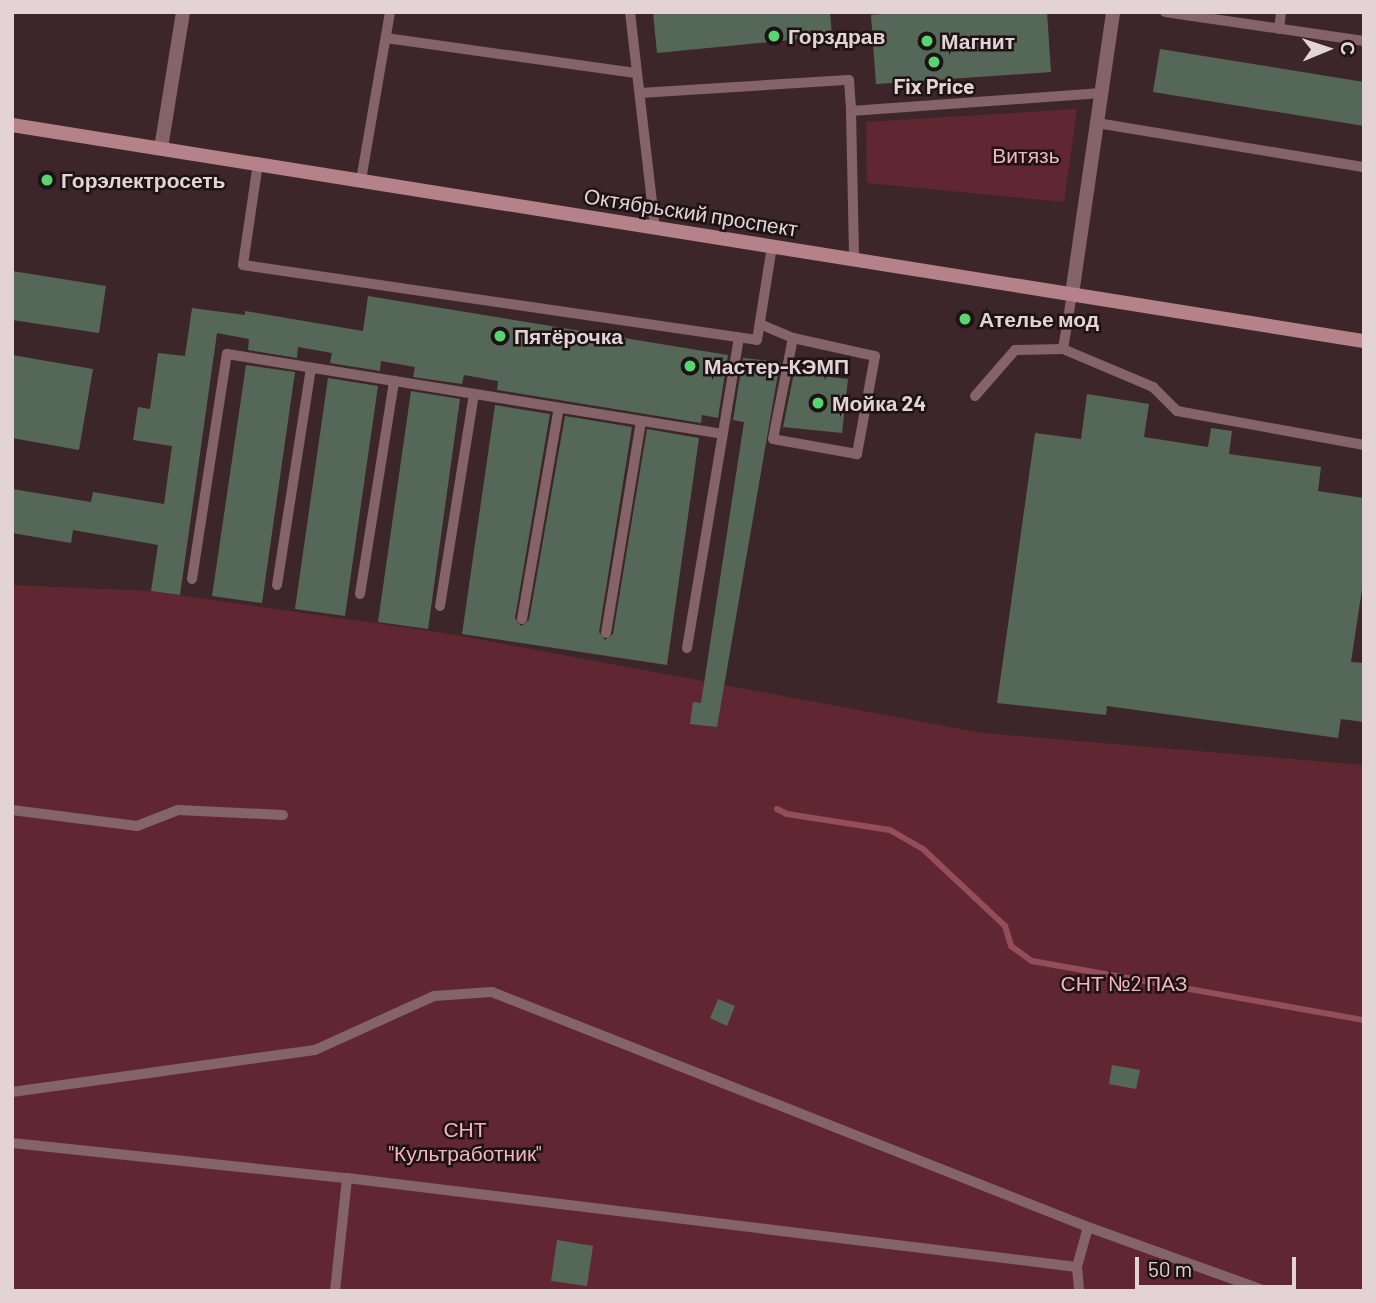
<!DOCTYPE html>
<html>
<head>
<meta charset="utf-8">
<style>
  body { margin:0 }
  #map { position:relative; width:1376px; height:1303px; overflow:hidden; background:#3d2629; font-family:Barlow,sans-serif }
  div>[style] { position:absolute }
  .green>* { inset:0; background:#602732 }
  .stream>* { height:6px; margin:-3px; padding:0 3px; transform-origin:3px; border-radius:3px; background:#934e59 }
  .building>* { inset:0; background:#556857 }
  .service>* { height:10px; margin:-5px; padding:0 5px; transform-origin:5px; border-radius:5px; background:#846468 }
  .minor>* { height:14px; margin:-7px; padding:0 7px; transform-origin:7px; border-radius:7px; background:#846468 }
  .secondary>* { height:14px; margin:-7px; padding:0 7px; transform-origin:7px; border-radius:7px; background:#b48288 }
  .dots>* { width:19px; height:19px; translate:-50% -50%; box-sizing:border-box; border:4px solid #1d1314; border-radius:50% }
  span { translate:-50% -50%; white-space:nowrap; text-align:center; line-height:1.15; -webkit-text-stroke:5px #1d1314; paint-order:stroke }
  .poi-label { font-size:21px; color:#e3d3d5; font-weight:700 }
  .left { translate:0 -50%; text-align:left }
  .park-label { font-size:21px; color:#f3b5bc }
  .street-label { font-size:21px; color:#e3d3d5 }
  .frame { position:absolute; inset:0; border:14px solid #e3d3d5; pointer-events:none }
  .north { position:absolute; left:1292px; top:14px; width:70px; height:70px; -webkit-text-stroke:5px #1d1314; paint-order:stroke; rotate:88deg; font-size:19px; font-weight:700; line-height:28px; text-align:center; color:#e3d3d5 }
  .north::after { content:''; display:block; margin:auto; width:24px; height:32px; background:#e3d3d5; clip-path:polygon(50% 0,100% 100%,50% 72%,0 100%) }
  .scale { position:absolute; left:1135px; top:1257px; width:161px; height:32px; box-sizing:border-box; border:4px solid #e3d3d5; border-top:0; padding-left:9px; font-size:21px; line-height:24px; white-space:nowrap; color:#e3d3d5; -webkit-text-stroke:5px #1d1314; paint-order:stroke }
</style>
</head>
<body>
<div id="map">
  <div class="green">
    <div style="clip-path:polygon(1077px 109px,1064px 202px,867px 183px,866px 122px)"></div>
    <div style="clip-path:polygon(12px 585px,149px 591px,445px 633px,982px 733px,1364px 765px,1364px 1291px,12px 1291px)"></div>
  </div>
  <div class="stream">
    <div style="left:777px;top:809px;width:11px;rotate:27deg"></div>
    <div style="left:787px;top:814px;width:104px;rotate:8.8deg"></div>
    <div style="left:890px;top:830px;width:38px;rotate:30deg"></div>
    <div style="left:923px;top:849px;width:112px;rotate:43.2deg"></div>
    <div style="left:1005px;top:926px;width:21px;rotate:73deg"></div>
    <div style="left:1011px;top:946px;width:26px;rotate:36deg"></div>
    <div style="left:1032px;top:961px;width:337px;rotate:10.1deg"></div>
  </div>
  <div class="building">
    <div style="clip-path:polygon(653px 12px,830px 12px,832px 36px,657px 53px)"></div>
    <div style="clip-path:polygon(901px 12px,1047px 12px,1051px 72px,876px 84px,871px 15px)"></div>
    <div style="clip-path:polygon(1160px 49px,1364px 82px,1364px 126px,1153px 92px)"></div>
    <div style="clip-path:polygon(12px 271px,106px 286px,99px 333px,12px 320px)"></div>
    <div style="clip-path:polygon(368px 296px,728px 355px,718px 418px,702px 415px,701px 423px,497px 390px,498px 381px,464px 375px,462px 384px,413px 377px,415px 367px,381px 361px,380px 371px,330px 363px,332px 353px,298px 347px,297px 358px,248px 350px,249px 339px,217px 333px,180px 595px,151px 591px,158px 545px,73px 530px,71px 543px,12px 533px,12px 489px,91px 502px,93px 492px,164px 504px,172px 446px,133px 440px,138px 407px,150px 409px,158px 353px,185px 356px,192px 308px,245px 315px,245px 311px,363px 331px)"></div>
    <div style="clip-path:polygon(12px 355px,93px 369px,79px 450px,12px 438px)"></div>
    <div style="clip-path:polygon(743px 358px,780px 362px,717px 727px,690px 724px,693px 702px,701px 703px,744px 422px,733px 420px)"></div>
    <div style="clip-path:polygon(246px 365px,295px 372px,262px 603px,212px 596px)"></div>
    <div style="clip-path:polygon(794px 373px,848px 379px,842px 433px,783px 427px)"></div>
    <div style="clip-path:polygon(328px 378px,378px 386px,345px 616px,295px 609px)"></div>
    <div style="clip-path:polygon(411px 391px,460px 399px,428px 629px,378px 622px)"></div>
    <div style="clip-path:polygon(1087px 394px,1149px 404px,1144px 437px,1208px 447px,1211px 428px,1232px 431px,1229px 454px,1321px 467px,1318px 491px,1364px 498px,1364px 576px,1351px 662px,1364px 663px,1364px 722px,1341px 719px,1338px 738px,1107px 706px,1106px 715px,997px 703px,1035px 433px,1081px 439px)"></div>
    <div style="clip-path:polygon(495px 405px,550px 414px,515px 618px,521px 626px,529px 620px,565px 416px,632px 427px,599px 632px,605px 640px,613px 634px,647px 429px,699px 438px,667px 665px,462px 634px)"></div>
    <div style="clip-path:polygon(718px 999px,735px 1006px,727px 1026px,710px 1018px)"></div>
    <div style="clip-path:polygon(1112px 1065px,1140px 1070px,1136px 1089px,1109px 1084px)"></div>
    <div style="clip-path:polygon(557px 1240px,593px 1246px,587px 1286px,551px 1281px)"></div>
  </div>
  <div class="service">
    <div style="left:630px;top:12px;width:216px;rotate:83.4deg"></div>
    <div style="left:1165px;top:12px;width:201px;rotate:8.3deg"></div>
    <div style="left:1279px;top:29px;width:17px;rotate:-83deg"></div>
    <div style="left:386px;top:38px;width:250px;rotate:8deg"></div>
    <div style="left:640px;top:93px;width:209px;rotate:-3.6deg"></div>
    <div style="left:849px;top:80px;width:31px;rotate:86deg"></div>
    <div style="left:851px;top:111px;width:251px;rotate:-4.1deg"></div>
    <div style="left:851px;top:111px;width:148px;rotate:88.8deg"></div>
    <div style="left:1097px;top:123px;width:271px;rotate:9.4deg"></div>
    <div style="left:258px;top:163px;width:103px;rotate:98.4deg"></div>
    <div style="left:243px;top:265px;width:519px;rotate:8.3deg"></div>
    <div style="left:757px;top:340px;width:95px;rotate:-80.9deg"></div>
    <div style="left:361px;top:180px;width:170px;rotate:-80.2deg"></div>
    <div style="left:760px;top:324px;width:36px;rotate:23deg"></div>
    <div style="left:793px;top:338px;width:84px;rotate:12.4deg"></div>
    <div style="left:875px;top:356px;width:100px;rotate:100.4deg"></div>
    <div style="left:857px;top:454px;width:85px;rotate:-169.9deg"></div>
    <div style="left:773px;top:439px;width:103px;rotate:-78.8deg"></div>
    <div style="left:1063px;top:349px;width:98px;rotate:22.9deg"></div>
    <div style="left:1153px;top:387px;width:34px;rotate:45deg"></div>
    <div style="left:1177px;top:411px;width:190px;rotate:10.3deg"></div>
    <div style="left:975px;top:396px;width:61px;rotate:-49deg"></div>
    <div style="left:1015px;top:350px;width:48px;rotate:-1.2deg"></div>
    <div style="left:1063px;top:349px;width:56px;rotate:-80.7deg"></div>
    <div style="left:192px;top:579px;width:228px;rotate:-81.2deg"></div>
    <div style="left:227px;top:354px;width:502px;rotate:9.16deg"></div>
    <div style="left:277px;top:585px;width:220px;rotate:-81.1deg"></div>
    <div style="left:360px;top:594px;width:216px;rotate:-80.9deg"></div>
    <div style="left:440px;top:606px;width:215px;rotate:-80.9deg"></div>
    <div style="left:522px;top:619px;width:214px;rotate:-80.1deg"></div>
    <div style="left:606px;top:633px;width:215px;rotate:-80.6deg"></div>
    <div style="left:687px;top:648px;width:315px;rotate:-80.5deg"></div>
    <div style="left:12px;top:810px;width:126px;rotate:7.3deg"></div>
    <div style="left:137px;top:826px;width:44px;rotate:-21.3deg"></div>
    <div style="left:178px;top:810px;width:105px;rotate:2.7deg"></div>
    <div style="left:12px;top:1092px;width:306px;rotate:-7.9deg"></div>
    <div style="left:315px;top:1050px;width:131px;rotate:-24.4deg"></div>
    <div style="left:434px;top:996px;width:58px;rotate:-3.9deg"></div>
    <div style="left:492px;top:992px;width:641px;rotate:21.52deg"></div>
    <div style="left:1088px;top:1227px;width:41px;rotate:105.4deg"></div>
    <div style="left:1077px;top:1267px;width:24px;rotate:85deg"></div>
    <div style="left:12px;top:1143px;width:337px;rotate:6deg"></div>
    <div style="left:347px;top:1178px;width:735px;rotate:6.95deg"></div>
    <div style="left:1088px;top:1227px;width:189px;rotate:19.8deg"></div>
    <div style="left:335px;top:1291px;width:114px;rotate:-83.9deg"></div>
  </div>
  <div class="minor">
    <div style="left:161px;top:148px;width:138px;rotate:-80.8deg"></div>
    <div style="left:1072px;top:294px;width:285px;rotate:-81.7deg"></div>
  </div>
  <div class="secondary">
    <div style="left:12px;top:125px;width:1369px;rotate:9.08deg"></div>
  </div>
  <div class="dots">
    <div style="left:774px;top:36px;background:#59d56f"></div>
    <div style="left:927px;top:41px;background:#59d56f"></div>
    <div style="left:934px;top:62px;background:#59d56f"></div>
    <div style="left:47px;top:180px;background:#59d56f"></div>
    <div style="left:965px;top:319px;background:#59d56f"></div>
    <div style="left:500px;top:336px;background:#59d56f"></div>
    <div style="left:690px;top:366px;background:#59d56f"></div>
    <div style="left:818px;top:403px;background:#59d56f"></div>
  </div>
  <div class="poi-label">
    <span class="left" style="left:788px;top:36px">Горздрав</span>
    <span class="left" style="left:941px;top:41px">Магнит</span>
    <span style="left:934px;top:86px">Fix Price</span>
    <span class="left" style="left:61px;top:180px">Горэлектросеть</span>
    <span class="left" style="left:979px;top:319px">Ателье мод</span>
    <span class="left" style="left:514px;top:336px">Пятёрочка</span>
    <span class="left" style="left:704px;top:366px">Мастер-КЭМП</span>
    <span class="left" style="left:832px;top:403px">Мойка 24</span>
  </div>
  <div class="park-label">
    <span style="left:1026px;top:155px">Витязь</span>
    <span style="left:1124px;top:983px">СНТ №2 ПАЗ</span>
    <span style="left:465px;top:1141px">СНТ<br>"Культработник"</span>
  </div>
  <div class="street-label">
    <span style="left:691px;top:212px;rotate:9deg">Октябрьский проспект</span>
  </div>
  <div class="frame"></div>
  <div class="north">С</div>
  <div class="scale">50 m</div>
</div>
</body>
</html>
